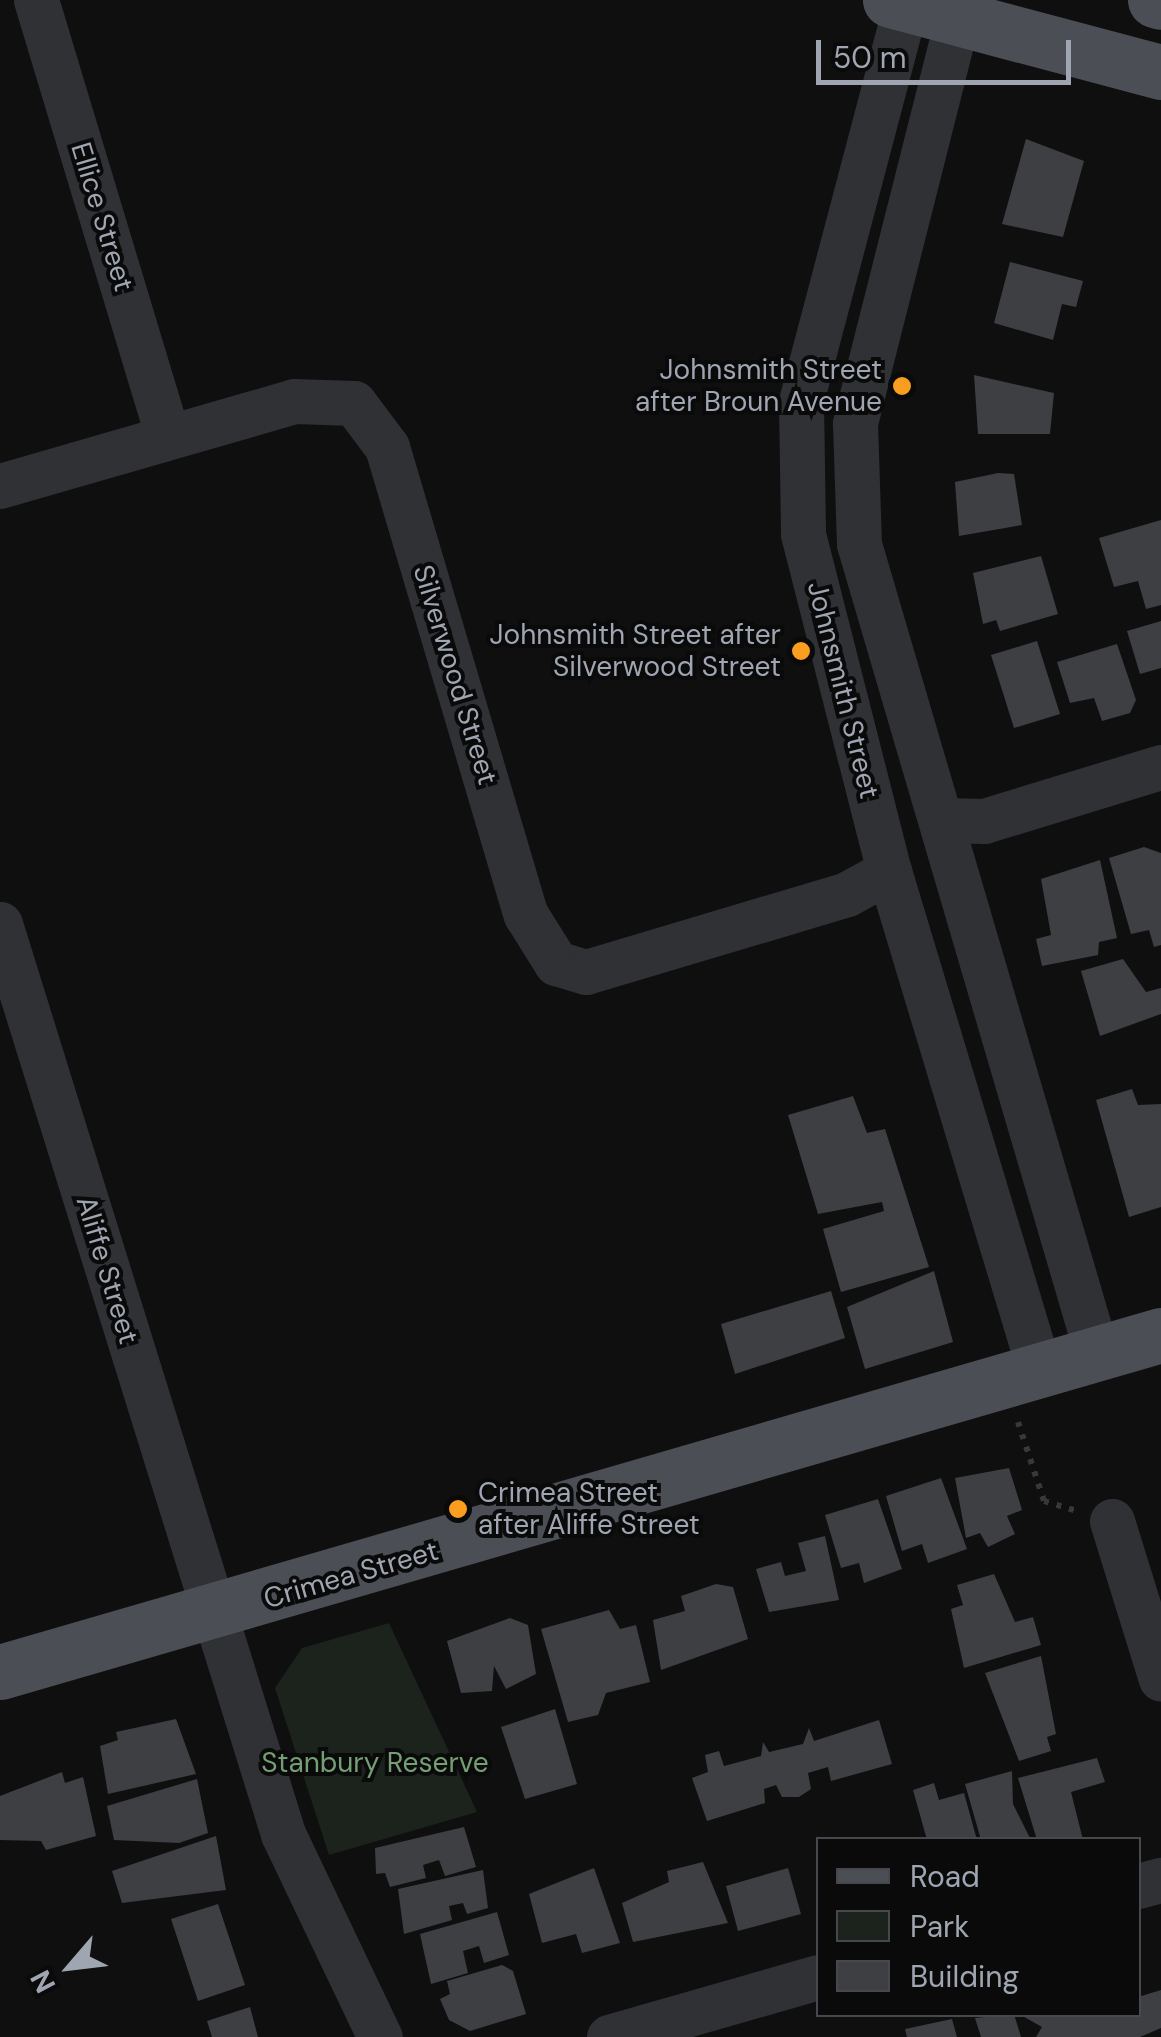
<!DOCTYPE html>
<html>
<head>
<meta charset="utf-8">
<style>
  body { margin:0 }
  #map { position:relative; width:1161px; height:2037px; overflow:hidden; background:#0f0f10; font-family:"DM Sans",sans-serif }
  div>[style] { position:absolute }
  .green>* { inset:0; background:#1b231c }
  .building>* { inset:0; background:#3e3f43 }
  .path>* { height:6px; margin-top:-3px; transform-origin:0; background:repeating-linear-gradient(90deg,#36383c 0 5px,transparent 0 13px) }
  .minor>* { height:45px; margin:-22.5px; padding:0 22.5px; transform-origin:22.5px; border-radius:22.5px; background:#303135 }
  .major>* { height:55px; margin:-27.5px; padding:0 27.5px; transform-origin:27.5px; border-radius:27.5px; background:#4c4e55 }
  .dots>* { width:28px; height:28px; translate:-50% -50%; box-sizing:border-box; border:5px solid #0a0a0b; border-radius:50% }
  span { translate:-50% -50%; white-space:nowrap; text-align:center; line-height:1.15; -webkit-text-stroke:8px #0a0a0b; paint-order:stroke }
  .street-label { font-size:28px; color:#9fa6b2 }
  .poi-label { font-size:28px; color:#9fa6b2 }
  .right { translate:-100% -50%; text-align:right }
  .left { translate:0 -50%; text-align:left }
  .park-label { font-size:28px; color:#769e75 }
  .legend { position:absolute; left:816px; top:1837px; width:325px; height:180px; box-sizing:border-box; background:#0a0a0b; border:2px solid #46484e; margin:0; padding:12px 18px; list-style:none; font-size:30px; color:#9fa6b2 }
  .legend li { display:flex; align-items:center; gap:20px; height:50px }
  .legend b { width:50px; border:2px solid #46484e }
  .north { position:absolute; left:20px; top:1917px; width:100px; height:100px; -webkit-text-stroke:8px #0a0a0b; paint-order:stroke; rotate:242deg; font-size:28px; font-weight:700; line-height:40px; text-align:center; color:#9fa6b2 }
  .north::after { content:''; display:block; margin:auto; width:35px; height:45px; background:#9fa6b2; clip-path:polygon(50% 0,100% 100%,50% 72%,0 100%) }
  .scale { position:absolute; left:816px; top:40px; width:255px; height:45px; box-sizing:border-box; border:5px solid #9fa6b2; border-top:0; padding-left:12px; font-size:30px; line-height:35px; white-space:nowrap; color:#9fa6b2; -webkit-text-stroke:8px #0a0a0b; paint-order:stroke }
</style>
</head>
<body>
<div id="map">
  <div class="green">
    <div style="clip-path:polygon(389px 1623px,477px 1812px,329px 1855px,275px 1688px,302px 1648px)"></div>
  </div>
  <div class="building">
    <div style="clip-path:polygon(1026px 139px,1084px 161px,1063px 237px,1002px 224px)"></div>
    <div style="clip-path:polygon(1010px 262px,1083px 281px,1076px 307px,1062px 304px,1053px 340px,994px 323px)"></div>
    <div style="clip-path:polygon(974px 375px,1054px 393px,1050px 434px,978px 434px)"></div>
    <div style="clip-path:polygon(998px 473px,1014px 474px,1022px 525px,959px 536px,955px 482px)"></div>
    <div style="clip-path:polygon(1161px 520px,1161px 605px,1146px 609px,1138px 581px,1114px 587px,1099px 538px)"></div>
    <div style="clip-path:polygon(1041px 556px,1058px 614px,1000px 631px,996px 620px,983px 624px,973px 573px)"></div>
    <div style="clip-path:polygon(1161px 621px,1161px 668px,1140px 674px,1127px 631px)"></div>
    <div style="clip-path:polygon(1037px 641px,1060px 714px,1014px 728px,991px 655px)"></div>
    <div style="clip-path:polygon(1117px 644px,1136px 700px,1130px 713px,1102px 721px,1094px 698px,1070px 703px,1057px 662px)"></div>
    <div style="clip-path:polygon(1144px 847px,1161px 853px,1161px 945px,1154px 947px,1149px 930px,1131px 934px,1109px 858px)"></div>
    <div style="clip-path:polygon(1100px 860px,1117px 938px,1099px 942px,1098px 955px,1042px 966px,1036px 939px,1051px 935px,1041px 879px)"></div>
    <div style="clip-path:polygon(1123px 959px,1146px 992px,1161px 988px,1161px 1014px,1100px 1036px,1081px 971px)"></div>
    <div style="clip-path:polygon(1132px 1089px,1138px 1105px,1161px 1104px,1161px 1207px,1129px 1217px,1096px 1100px)"></div>
    <div style="clip-path:polygon(853px 1096px,867px 1133px,885px 1129px,929px 1267px,841px 1292px,823px 1229px,884px 1211px,882px 1202px,818px 1214px,788px 1115px)"></div>
    <div style="clip-path:polygon(934px 1271px,953px 1342px,865px 1369px,847px 1307px)"></div>
    <div style="clip-path:polygon(831px 1291px,845px 1338px,735px 1374px,721px 1324px)"></div>
    <div style="clip-path:polygon(1009px 1468px,1022px 1510px,1007px 1516px,1015px 1534px,988px 1547px,980px 1533px,966px 1538px,955px 1478px)"></div>
    <div style="clip-path:polygon(941px 1478px,967px 1549px,928px 1563px,922px 1544px,902px 1551px,886px 1496px)"></div>
    <div style="clip-path:polygon(878px 1499px,902px 1569px,864px 1583px,859px 1563px,841px 1568px,825px 1515px)"></div>
    <div style="clip-path:polygon(825px 1536px,839px 1600px,769px 1612px,756px 1569px,781px 1562px,785px 1576px,806px 1571px,798px 1543px)"></div>
    <div style="clip-path:polygon(994px 1574px,1015px 1622px,1033px 1617px,1041px 1645px,964px 1668px,951px 1609px,963px 1605px,957px 1585px)"></div>
    <div style="clip-path:polygon(716px 1584px,733px 1587px,748px 1639px,661px 1670px,653px 1620px,685px 1611px,681px 1596px)"></div>
    <div style="clip-path:polygon(609px 1610px,620px 1629px,636px 1625px,650px 1682px,606px 1693px,598px 1715px,568px 1722px,541px 1629px)"></div>
    <div style="clip-path:polygon(510px 1618px,528px 1625px,536px 1674px,506px 1689px,494px 1666px,492px 1691px,461px 1693px,447px 1641px)"></div>
    <div style="clip-path:polygon(1041px 1656px,1056px 1734px,1047px 1737px,1051px 1751px,1019px 1761px,985px 1673px)"></div>
    <div style="clip-path:polygon(555px 1709px,577px 1784px,525px 1799px,501px 1727px)"></div>
    <div style="clip-path:polygon(176px 1719px,196px 1774px,108px 1794px,100px 1746px,118px 1740px,116px 1732px)"></div>
    <div style="clip-path:polygon(879px 1720px,892px 1764px,831px 1781px,828px 1767px,808px 1773px,811px 1789px,799px 1797px,782px 1797px,776px 1785px,764px 1789px,765px 1803px,707px 1821px,692px 1778px,708px 1772px,705px 1755px,719px 1751px,724px 1766px,761px 1756px,763px 1742px,769px 1752px,803px 1744px,809px 1728px,814px 1741px)"></div>
    <div style="clip-path:polygon(1097px 1758px,1105px 1782px,1071px 1792px,1083px 1840px,1037px 1840px,1018px 1778px)"></div>
    <div style="clip-path:polygon(1012px 1771px,1013px 1804px,1031px 1840px,981px 1840px,965px 1784px)"></div>
    <div style="clip-path:polygon(62px 1772px,65px 1783px,83px 1777px,96px 1836px,46px 1850px,41px 1841px,0 1840px,0 1796px)"></div>
    <div style="clip-path:polygon(197px 1779px,208px 1833px,179px 1843px,114px 1840px,107px 1806px)"></div>
    <div style="clip-path:polygon(934px 1783px,939px 1800px,964px 1793px,977px 1840px,927px 1840px,913px 1790px)"></div>
    <div style="clip-path:polygon(464px 1827px,476px 1867px,445px 1876px,439px 1860px,423px 1865px,426px 1878px,390px 1887px,385px 1873px,376px 1874px,375px 1848px)"></div>
    <div style="clip-path:polygon(216px 1836px,226px 1890px,122px 1903px,112px 1871px)"></div>
    <div style="clip-path:polygon(703px 1862px,728px 1923px,633px 1942px,622px 1903px,669px 1882px,667px 1871px)"></div>
    <div style="clip-path:polygon(594px 1868px,620px 1943px,582px 1953px,576px 1934px,542px 1943px,529px 1894px)"></div>
    <div style="clip-path:polygon(788px 1868px,801px 1914px,738px 1931px,726px 1886px)"></div>
    <div style="clip-path:polygon(483px 1870px,488px 1908px,467px 1914px,463px 1903px,449px 1906px,452px 1920px,404px 1934px,398px 1889px)"></div>
    <div style="clip-path:polygon(218px 1904px,245px 1985px,198px 2001px,171px 1919px)"></div>
    <div style="clip-path:polygon(497px 1912px,509px 1955px,484px 1963px,479px 1946px,463px 1951px,468px 1973px,431px 1984px,420px 1934px)"></div>
    <div style="clip-path:polygon(502px 1965px,513px 1971px,526px 2014px,470px 2031px,449px 2020px,440px 1999px,450px 1994px,447px 1981px)"></div>
    <div style="clip-path:polygon(1161px 1990px,1161px 2028px,1140px 2037px,1036px 2037px,1042px 2027px,1019px 2014px,1138px 2014px,1138px 1997px)"></div>
    <div style="clip-path:polygon(250px 2007px,258px 2037px,212px 2037px,207px 2021px)"></div>
    <div style="clip-path:polygon(1014px 2014px,1021px 2037px,981px 2037px,975px 2018px)"></div>
    <div style="clip-path:polygon(952px 2019px,957px 2037px,907px 2037px,905px 2029px)"></div>
  </div>
  <div class="path">
    <div style="left:1018px;top:1422px;width:83px;rotate:71.8deg"></div>
    <div style="left:1044px;top:1501px;width:34px;rotate:17deg"></div>
  </div>
  <div class="minor">
    <div style="left:36px;top:0;width:453px;rotate:73.2deg"></div>
    <div style="left:907px;top:0;width:416px;rotate:104.8deg"></div>
    <div style="left:801px;top:402px;width:132px;rotate:89.1deg"></div>
    <div style="left:803px;top:534px;width:348px;rotate:75.7deg"></div>
    <div style="left:889px;top:871px;width:523px;rotate:73.23deg"></div>
    <div style="left:962px;top:0;width:437px;rotate:104.2deg"></div>
    <div style="left:855px;top:424px;width:120px;rotate:88.1deg"></div>
    <div style="left:859px;top:544px;width:844px;rotate:73.63deg"></div>
    <div style="left:0;top:486px;width:306px;rotate:-16.1deg"></div>
    <div style="left:294px;top:401px;width:60px;rotate:1.9deg"></div>
    <div style="left:354px;top:403px;width:55px;rotate:53.1deg"></div>
    <div style="left:387px;top:447px;width:488px;rotate:73.5deg"></div>
    <div style="left:526px;top:915px;width:57px;rotate:58deg"></div>
    <div style="left:556px;top:963px;width:31px;rotate:17deg"></div>
    <div style="left:586px;top:972px;width:272px;rotate:-16.6deg"></div>
    <div style="left:847px;top:894px;width:48px;rotate:-28.7deg"></div>
    <div style="left:943px;top:820px;width:41px;rotate:1.4deg"></div>
    <div style="left:984px;top:821px;width:185px;rotate:-17deg"></div>
    <div style="left:0;top:924px;width:953px;rotate:72.72deg"></div>
    <div style="left:283px;top:1834px;width:225px;rotate:64.5deg"></div>
    <div style="left:1112px;top:1521px;width:165px;rotate:72.8deg"></div>
    <div style="left:1138px;top:1886px;width:24px;rotate:-15deg"></div>
    <div style="left:609px;top:2037px;width:217px;rotate:-16deg"></div>
  </div>
  <div class="major">
    <div style="left:890px;top:0;width:280px;rotate:14.9deg"></div>
    <div style="left:1155px;top:0;width:6px;rotate:18deg"></div>
    <div style="left:0;top:1672px;width:1209px;rotate:-16.19deg"></div>
  </div>
  <div class="dots">
    <div style="left:902px;top:386px;background:#f99e1e"></div>
    <div style="left:801px;top:651px;background:#f99e1e"></div>
    <div style="left:458px;top:1509px;background:#f99e1e"></div>
  </div>
  <div class="street-label">
    <span style="left:102px;top:217px;rotate:73deg">Ellice Street</span>
    <span style="left:455px;top:675px;rotate:73deg">Silverwood Street</span>
    <span style="left:843px;top:690px;rotate:76deg">Johnsmith Street</span>
    <span style="left:107px;top:1270px;rotate:73deg">Aliffe Street</span>
    <span style="left:351px;top:1575px;rotate:-16deg">Crimea Street</span>
  </div>
  <div class="poi-label">
    <span class="right" style="left:882px;top:386px">Johnsmith Street<br>after Broun Avenue</span>
    <span class="right" style="left:781px;top:651px">Johnsmith Street after<br>Silverwood Street</span>
    <span class="left" style="left:478px;top:1509px">Crimea Street<br>after Aliffe Street</span>
  </div>
  <div class="park-label">
    <span style="left:375px;top:1763px">Stanbury Reserve</span>
  </div>
  <ul class="legend">
  <li><b style="height:12px;background:#4c4e55"></b>Road</li>
  <li><b style="height:28px;background:#1b231c"></b>Park</li>
  <li><b style="height:28px;background:#3e3f43"></b>Building</li>
  </ul>
  <div class="north">N</div>
  <div class="scale">50 m</div>
</div>
</body>
</html>
